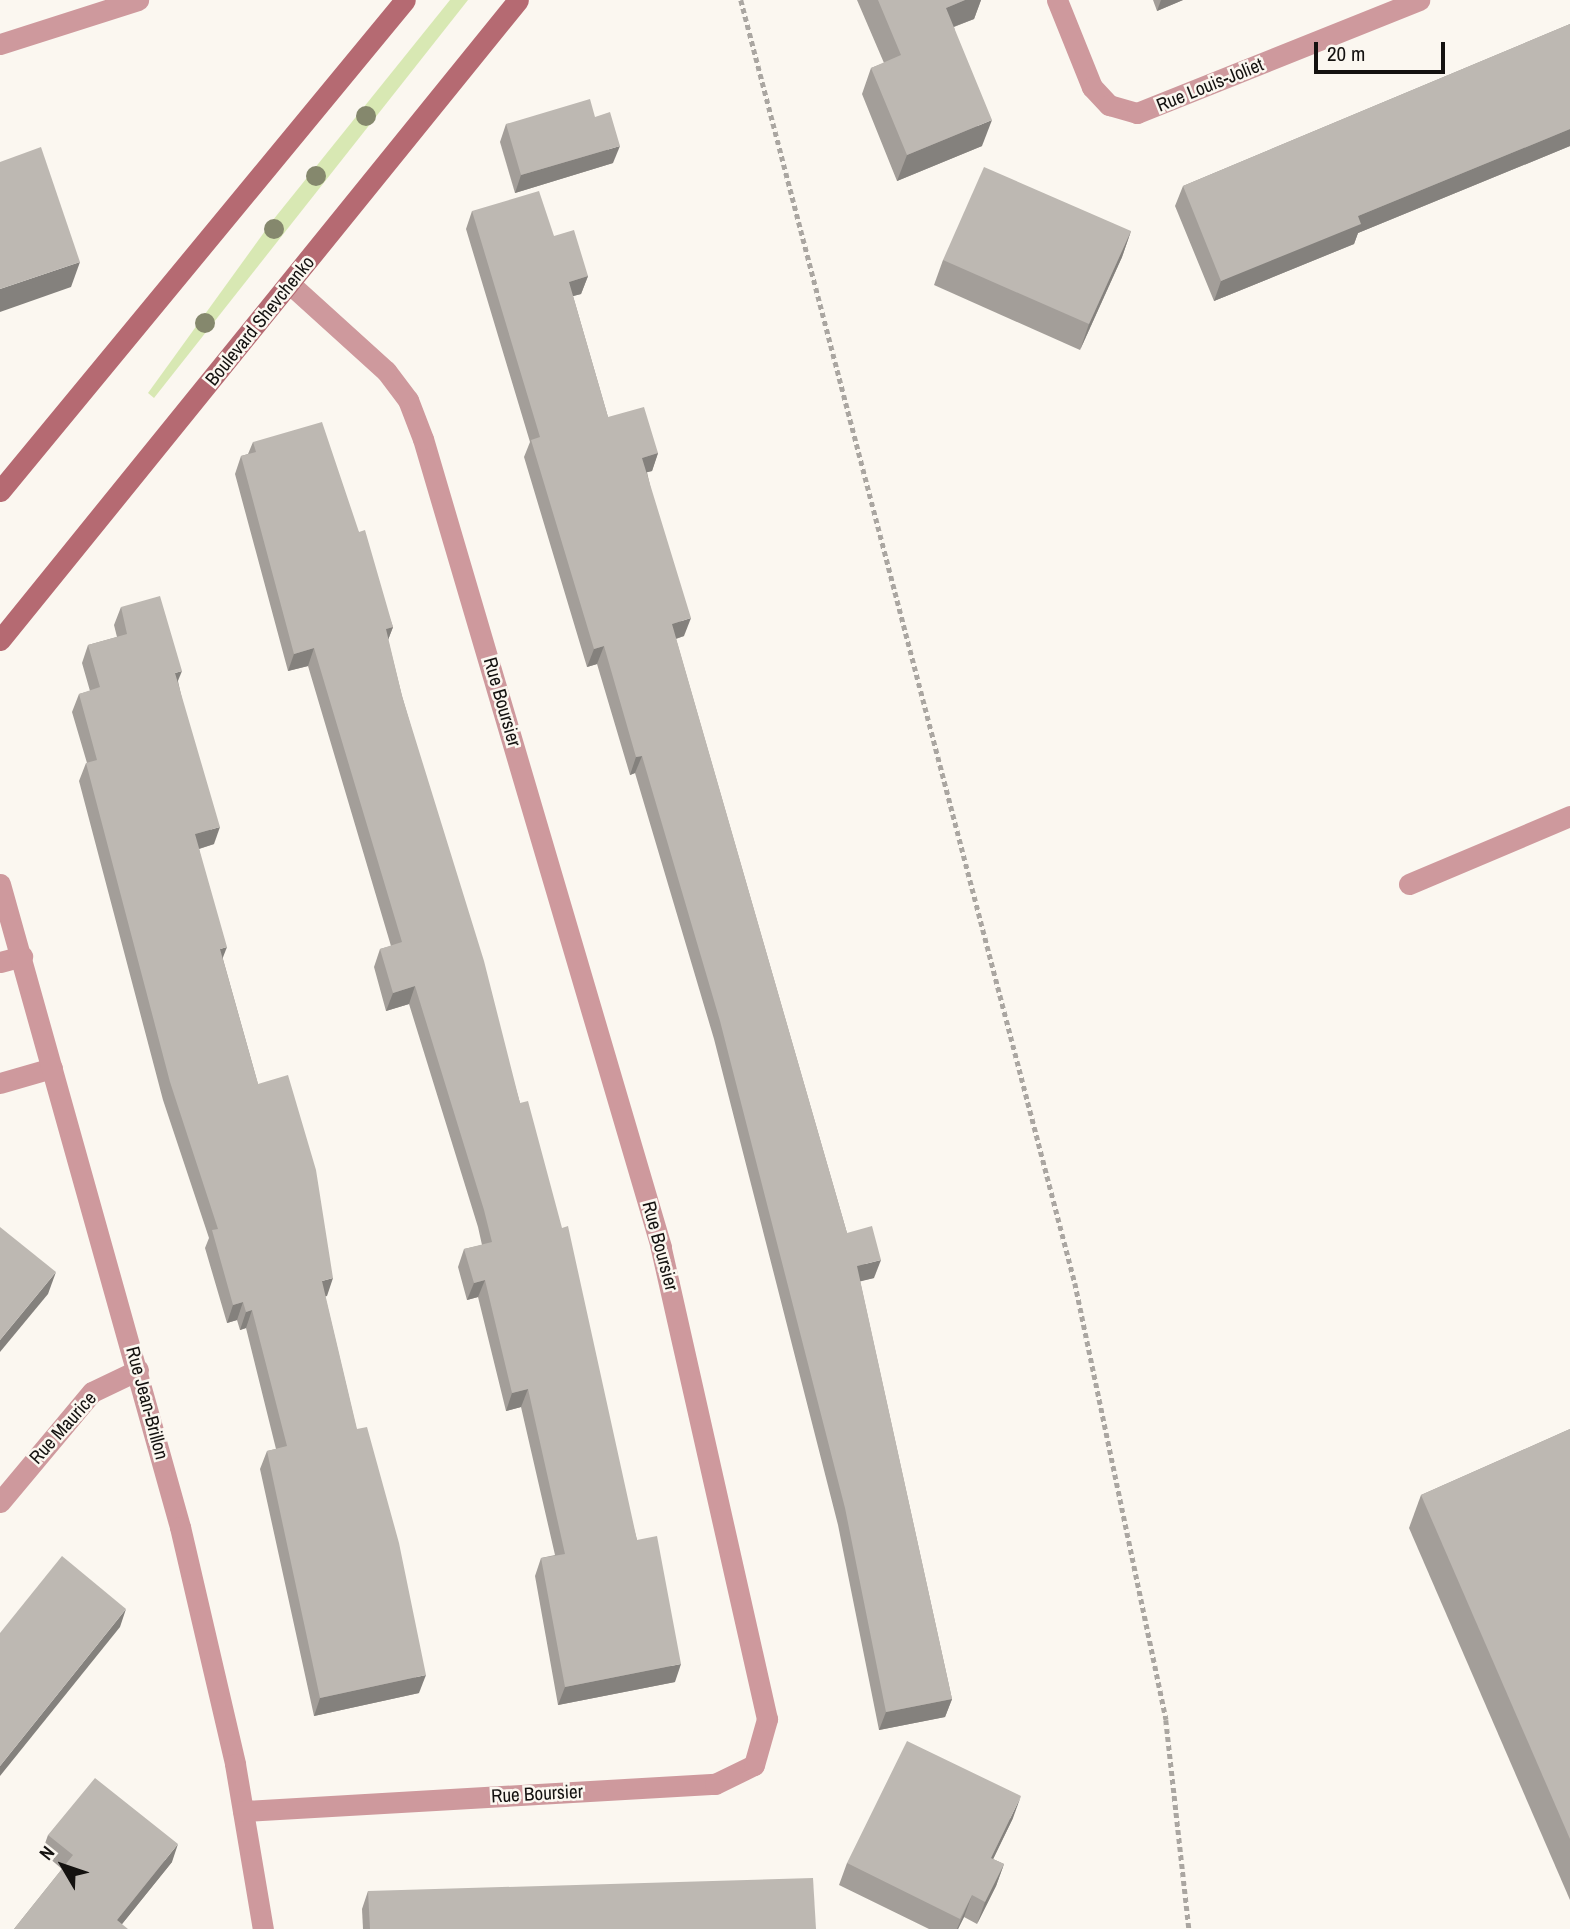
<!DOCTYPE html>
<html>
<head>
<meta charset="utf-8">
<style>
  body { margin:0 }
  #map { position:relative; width:1570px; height:1929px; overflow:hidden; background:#fbf7f0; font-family:"Archivo Narrow",sans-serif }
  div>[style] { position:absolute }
  .green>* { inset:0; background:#d8e8b3 }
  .path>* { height:4.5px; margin-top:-2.25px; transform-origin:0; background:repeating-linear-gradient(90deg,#aaa6a1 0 5px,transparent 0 8.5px) }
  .lane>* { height:21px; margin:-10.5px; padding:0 10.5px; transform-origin:10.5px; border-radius:10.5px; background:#ce999d }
  .street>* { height:21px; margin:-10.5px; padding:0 10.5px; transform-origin:10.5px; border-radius:10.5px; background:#ce999d }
  .secondary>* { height:21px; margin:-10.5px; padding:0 10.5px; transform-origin:10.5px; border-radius:10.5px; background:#b56a72 }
  .trees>* { width:20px; height:20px; margin:-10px; border-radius:50%; background:#85886d }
  .wall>* { inset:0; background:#a39e99 }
  .shaded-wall>* { inset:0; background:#84817d }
  .building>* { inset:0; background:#bdb8b2 }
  span { translate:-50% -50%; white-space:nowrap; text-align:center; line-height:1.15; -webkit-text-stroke:5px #fbf7f0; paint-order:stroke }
  .street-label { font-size:19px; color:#141210 }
  .north { position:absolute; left:28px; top:1831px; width:70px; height:70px; -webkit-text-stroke:5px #fbf7f0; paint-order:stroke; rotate:309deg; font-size:19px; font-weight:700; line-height:28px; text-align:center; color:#141210 }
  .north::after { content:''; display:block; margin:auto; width:24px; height:32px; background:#141210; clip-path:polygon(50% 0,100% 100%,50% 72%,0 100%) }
  .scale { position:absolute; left:1314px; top:42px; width:131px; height:32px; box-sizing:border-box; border:4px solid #141210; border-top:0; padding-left:9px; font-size:21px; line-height:24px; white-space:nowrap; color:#141210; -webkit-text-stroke:5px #fbf7f0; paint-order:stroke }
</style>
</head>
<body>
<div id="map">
  <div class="green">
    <div style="clip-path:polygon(450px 0,468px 0,154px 398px,148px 393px,273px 220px)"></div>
  </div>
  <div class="path">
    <div style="left:741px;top:0;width:1326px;rotate:75.41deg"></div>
    <div style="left:1075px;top:1283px;width:446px;rotate:78.2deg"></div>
    <div style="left:1166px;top:1720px;width:210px;rotate:83.7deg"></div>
  </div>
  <div class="lane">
    <div style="left:0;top:44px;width:145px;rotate:-17.7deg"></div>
    <div style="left:1409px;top:884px;width:175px;rotate:-22.9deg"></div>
    <div style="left:0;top:962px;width:23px;rotate:-15deg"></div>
    <div style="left:0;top:1083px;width:54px;rotate:-16.1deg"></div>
  </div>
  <div class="street">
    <div style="left:1057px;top:0;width:94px;rotate:68.1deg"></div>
    <div style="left:1092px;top:87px;width:25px;rotate:47deg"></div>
    <div style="left:1109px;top:105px;width:29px;rotate:16deg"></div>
    <div style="left:1137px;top:113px;width:304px;rotate:-21.8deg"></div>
    <div style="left:0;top:884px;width:668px;rotate:74.36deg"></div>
    <div style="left:180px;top:1527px;width:243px;rotate:76.9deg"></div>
    <div style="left:235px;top:1764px;width:167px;rotate:80.4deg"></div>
    <div style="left:0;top:1502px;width:143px;rotate:-50.1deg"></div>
    <div style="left:92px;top:1392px;width:51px;rotate:-25.6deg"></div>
    <div style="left:243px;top:1811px;width:473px;rotate:-3.3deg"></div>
    <div style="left:715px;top:1784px;width:43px;rotate:-26deg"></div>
    <div style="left:754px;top:1765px;width:48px;rotate:-74.2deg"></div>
    <div style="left:767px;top:1719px;width:484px;rotate:-102.7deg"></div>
    <div style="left:661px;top:1247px;width:842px;rotate:-106.41deg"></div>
    <div style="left:423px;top:439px;width:42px;rotate:-111deg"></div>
    <div style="left:408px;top:400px;width:36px;rotate:-127deg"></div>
    <div style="left:386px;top:371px;width:130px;rotate:-137.8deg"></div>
  </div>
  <div class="secondary">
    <div style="left:0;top:491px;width:636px;rotate:-50.48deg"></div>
    <div style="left:0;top:640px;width:823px;rotate:-51.01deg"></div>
  </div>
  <div class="trees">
    <div style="left:366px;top:116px"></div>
    <div style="left:316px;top:176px"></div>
    <div style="left:274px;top:229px"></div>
    <div style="left:205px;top:323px"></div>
  </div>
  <div class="wall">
    <div style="clip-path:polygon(857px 0,981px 0,974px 19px,954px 27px,982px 146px,897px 181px,862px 94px,871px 68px,884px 63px)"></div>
    <div style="clip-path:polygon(1153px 0,1183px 0,1157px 11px)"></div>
    <div style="clip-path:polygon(1570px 24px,1570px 146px,1358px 233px,1354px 244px,1214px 301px,1175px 206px,1183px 186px)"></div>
    <div style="clip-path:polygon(595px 117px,613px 163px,515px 193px,500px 142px,506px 124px)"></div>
    <div style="clip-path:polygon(472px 211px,554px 236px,588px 276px,581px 294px,573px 296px,608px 417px,658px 453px,652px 471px,647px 472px,684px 636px,676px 639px,847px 1233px,874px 1278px,860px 1281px,952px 1699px,945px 1717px,879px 1730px,838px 1525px,714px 1039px,635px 773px,630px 775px,597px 664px,587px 667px,524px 457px,530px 442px,466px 229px)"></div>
    <div style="clip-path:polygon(1131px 231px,1122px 257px,1080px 350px,934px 285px,943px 260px)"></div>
    <div style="clip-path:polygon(253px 442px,359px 532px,393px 627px,388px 640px,402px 696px,520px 1103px,675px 1682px,558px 1705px,535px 1576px,541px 1558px,555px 1555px,521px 1407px,506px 1411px,478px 1297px,467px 1300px,458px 1267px,464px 1249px,482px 1245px,478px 1227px,409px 1004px,386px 1011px,374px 967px,380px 949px,391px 946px,308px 666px,288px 671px,235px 474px,241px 456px,248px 454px)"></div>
    <div style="clip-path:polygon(121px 607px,178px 681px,214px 844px,199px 849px,223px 959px,258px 1084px,327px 1296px,325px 1296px,419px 1693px,314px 1716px,260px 1469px,267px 1451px,276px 1449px,246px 1328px,240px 1330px,237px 1320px,227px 1323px,205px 1248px,209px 1238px,163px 1100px,79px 781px,86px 763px,87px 763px,72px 712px,79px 694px,90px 691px,82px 663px,88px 645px,117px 637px,114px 625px)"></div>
    <div style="clip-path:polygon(1570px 1429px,1570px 1900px,1409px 1528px,1421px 1495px)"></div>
    <div style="clip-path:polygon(1013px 1818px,993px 1859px,1004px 1864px,996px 1886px,977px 1924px,964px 1917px,958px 1929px,929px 1929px,839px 1885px,847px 1863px)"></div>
    <div style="clip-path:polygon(48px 1835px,172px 1862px,122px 1924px,14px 1929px,62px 1869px,42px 1852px)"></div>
    <div style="clip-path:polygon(368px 1891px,816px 1929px,363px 1929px,362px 1909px)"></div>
  </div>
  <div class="shaded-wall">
    <div style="clip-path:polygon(965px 0,981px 0,974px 19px,937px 33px,946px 8px)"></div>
    <div style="clip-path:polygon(1161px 0,1183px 0,1157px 11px)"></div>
    <div style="clip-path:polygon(992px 120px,982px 146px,897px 181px,907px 155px)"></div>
    <div style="clip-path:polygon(1570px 129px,1570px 146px,1358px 233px,1354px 244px,1214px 301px,1221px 281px,1358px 216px)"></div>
    <div style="clip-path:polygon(620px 146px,613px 163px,515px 193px,521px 175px)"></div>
    <div style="clip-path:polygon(1131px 231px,1122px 257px,1080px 350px,1089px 324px)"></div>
    <div style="clip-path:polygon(80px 262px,71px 287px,0 312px,0 289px)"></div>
    <div style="clip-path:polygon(588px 276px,581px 294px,562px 299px,569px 282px)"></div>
    <div style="clip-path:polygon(658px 453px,652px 471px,636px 475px,642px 458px)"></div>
    <div style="clip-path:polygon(691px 618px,684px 636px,665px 642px,672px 624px)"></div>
    <div style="clip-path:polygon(393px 627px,386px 645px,386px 629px)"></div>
    <div style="clip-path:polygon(604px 646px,597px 664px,587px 667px,594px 649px)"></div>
    <div style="clip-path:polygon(314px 648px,308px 666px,288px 671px,294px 654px)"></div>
    <div style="clip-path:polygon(182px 671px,175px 688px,175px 673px)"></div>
    <div style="clip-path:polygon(642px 756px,635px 773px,630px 775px,636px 757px)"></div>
    <div style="clip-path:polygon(220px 827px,214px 844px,189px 852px,195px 834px)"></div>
    <div style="clip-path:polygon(227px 947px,220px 965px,220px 949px)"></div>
    <div style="clip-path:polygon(415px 986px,409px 1004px,386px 1011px,393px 993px)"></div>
    <div style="clip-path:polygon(881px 1260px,874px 1278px,850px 1284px,857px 1266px)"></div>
    <div style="clip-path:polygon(56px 1272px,48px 1294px,0 1352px,0 1340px)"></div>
    <div style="clip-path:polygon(333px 1278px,327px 1296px,315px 1299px,322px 1281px)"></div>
    <div style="clip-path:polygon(485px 1280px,478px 1297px,467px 1300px,474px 1283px)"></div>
    <div style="clip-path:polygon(243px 1302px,237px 1320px,227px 1323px,233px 1305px)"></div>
    <div style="clip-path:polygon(252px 1310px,246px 1328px,240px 1330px,246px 1312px)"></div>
    <div style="clip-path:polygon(528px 1389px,521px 1407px,506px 1411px,512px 1393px)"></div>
    <div style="clip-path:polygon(126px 1609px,120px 1627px,0 1776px,0 1766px)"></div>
    <div style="clip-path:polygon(681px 1664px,675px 1682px,558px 1705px,565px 1687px)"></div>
    <div style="clip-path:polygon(426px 1675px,419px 1693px,314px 1716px,320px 1698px)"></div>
    <div style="clip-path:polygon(952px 1699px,945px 1717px,879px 1730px,886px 1712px)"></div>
    <div style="clip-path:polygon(1021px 1796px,1013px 1818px,983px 1880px,991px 1858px)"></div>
    <div style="clip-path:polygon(178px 1844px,172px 1862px,118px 1929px,117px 1920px)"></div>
    <div style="clip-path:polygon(1004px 1864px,996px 1886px,977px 1924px,985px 1902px)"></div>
    <div style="clip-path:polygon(972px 1895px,964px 1917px,958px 1929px,957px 1929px)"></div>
  </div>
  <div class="building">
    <div style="clip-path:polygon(878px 0,965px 0,946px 8px,992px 120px,907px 155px,871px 68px,901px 55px)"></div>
    <div style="clip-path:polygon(1570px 24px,1570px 129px,1358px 216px,1361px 224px,1221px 281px,1183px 186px)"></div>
    <div style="clip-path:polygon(590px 99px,595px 117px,610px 112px,620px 146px,521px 175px,506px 124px)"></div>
    <div style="clip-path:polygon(41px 147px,80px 262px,0 289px,0 162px)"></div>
    <div style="clip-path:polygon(984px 167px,1131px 231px,1089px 324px,943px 260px)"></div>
    <div style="clip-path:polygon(539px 191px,554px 236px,574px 230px,588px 276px,569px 282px,608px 417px,644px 407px,658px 453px,642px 458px,691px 618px,672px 624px,847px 1233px,872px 1226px,881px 1260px,857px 1266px,952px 1699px,886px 1712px,845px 1508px,720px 1021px,642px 756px,636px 757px,604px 646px,594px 649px,531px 440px,540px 437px,472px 211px)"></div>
    <div style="clip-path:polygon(322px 422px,359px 532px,365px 530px,393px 627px,386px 629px,402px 696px,484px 961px,520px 1103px,528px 1101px,562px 1228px,568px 1226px,637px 1540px,657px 1536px,681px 1664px,565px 1687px,541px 1558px,565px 1554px,528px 1389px,512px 1393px,485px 1280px,474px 1283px,464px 1249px,492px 1242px,484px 1210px,415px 986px,393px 993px,380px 949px,402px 942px,314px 648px,294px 654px,241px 456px,256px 452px,253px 442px)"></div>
    <div style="clip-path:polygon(160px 596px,182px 671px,175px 673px,220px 827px,195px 834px,227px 947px,220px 949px,258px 1084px,288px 1075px,316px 1170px,333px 1278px,322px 1281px,357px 1429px,367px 1427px,399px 1543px,426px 1675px,320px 1698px,267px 1451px,287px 1446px,252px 1310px,246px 1312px,243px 1302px,233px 1305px,212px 1230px,218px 1229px,170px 1082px,86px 763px,97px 760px,79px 694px,100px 687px,88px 645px,127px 634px,121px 607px)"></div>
    <div style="clip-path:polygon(0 1227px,56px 1272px,0 1340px)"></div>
    <div style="clip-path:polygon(1570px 1429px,1570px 1839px,1421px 1495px)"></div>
    <div style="clip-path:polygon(62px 1556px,126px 1609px,0 1766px,0 1633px)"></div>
    <div style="clip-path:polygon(907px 1741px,1021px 1796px,991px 1858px,1004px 1864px,985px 1902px,972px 1895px,960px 1919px,847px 1863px)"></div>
    <div style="clip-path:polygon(95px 1778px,178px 1844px,117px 1920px,128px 1929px,14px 1929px,73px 1855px,48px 1835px)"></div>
    <div style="clip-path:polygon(813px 1878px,816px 1929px,370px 1929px,368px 1891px)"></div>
  </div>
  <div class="street-label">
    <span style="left:1210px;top:85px;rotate:-22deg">Rue Louis-Joliet</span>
    <span style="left:260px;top:321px;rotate:-51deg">Boulevard Shevchenko</span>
    <span style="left:502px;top:702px;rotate:74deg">Rue Boursier</span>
    <span style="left:660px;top:1246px;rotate:75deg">Rue Boursier</span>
    <span style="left:147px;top:1403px;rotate:75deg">Rue Jean-Brillon</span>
    <span style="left:63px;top:1428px;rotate:-48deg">Rue Maurice</span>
    <span style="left:537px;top:1794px;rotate:-3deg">Rue Boursier</span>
  </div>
  <div class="north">N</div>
  <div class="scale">20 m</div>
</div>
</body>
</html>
